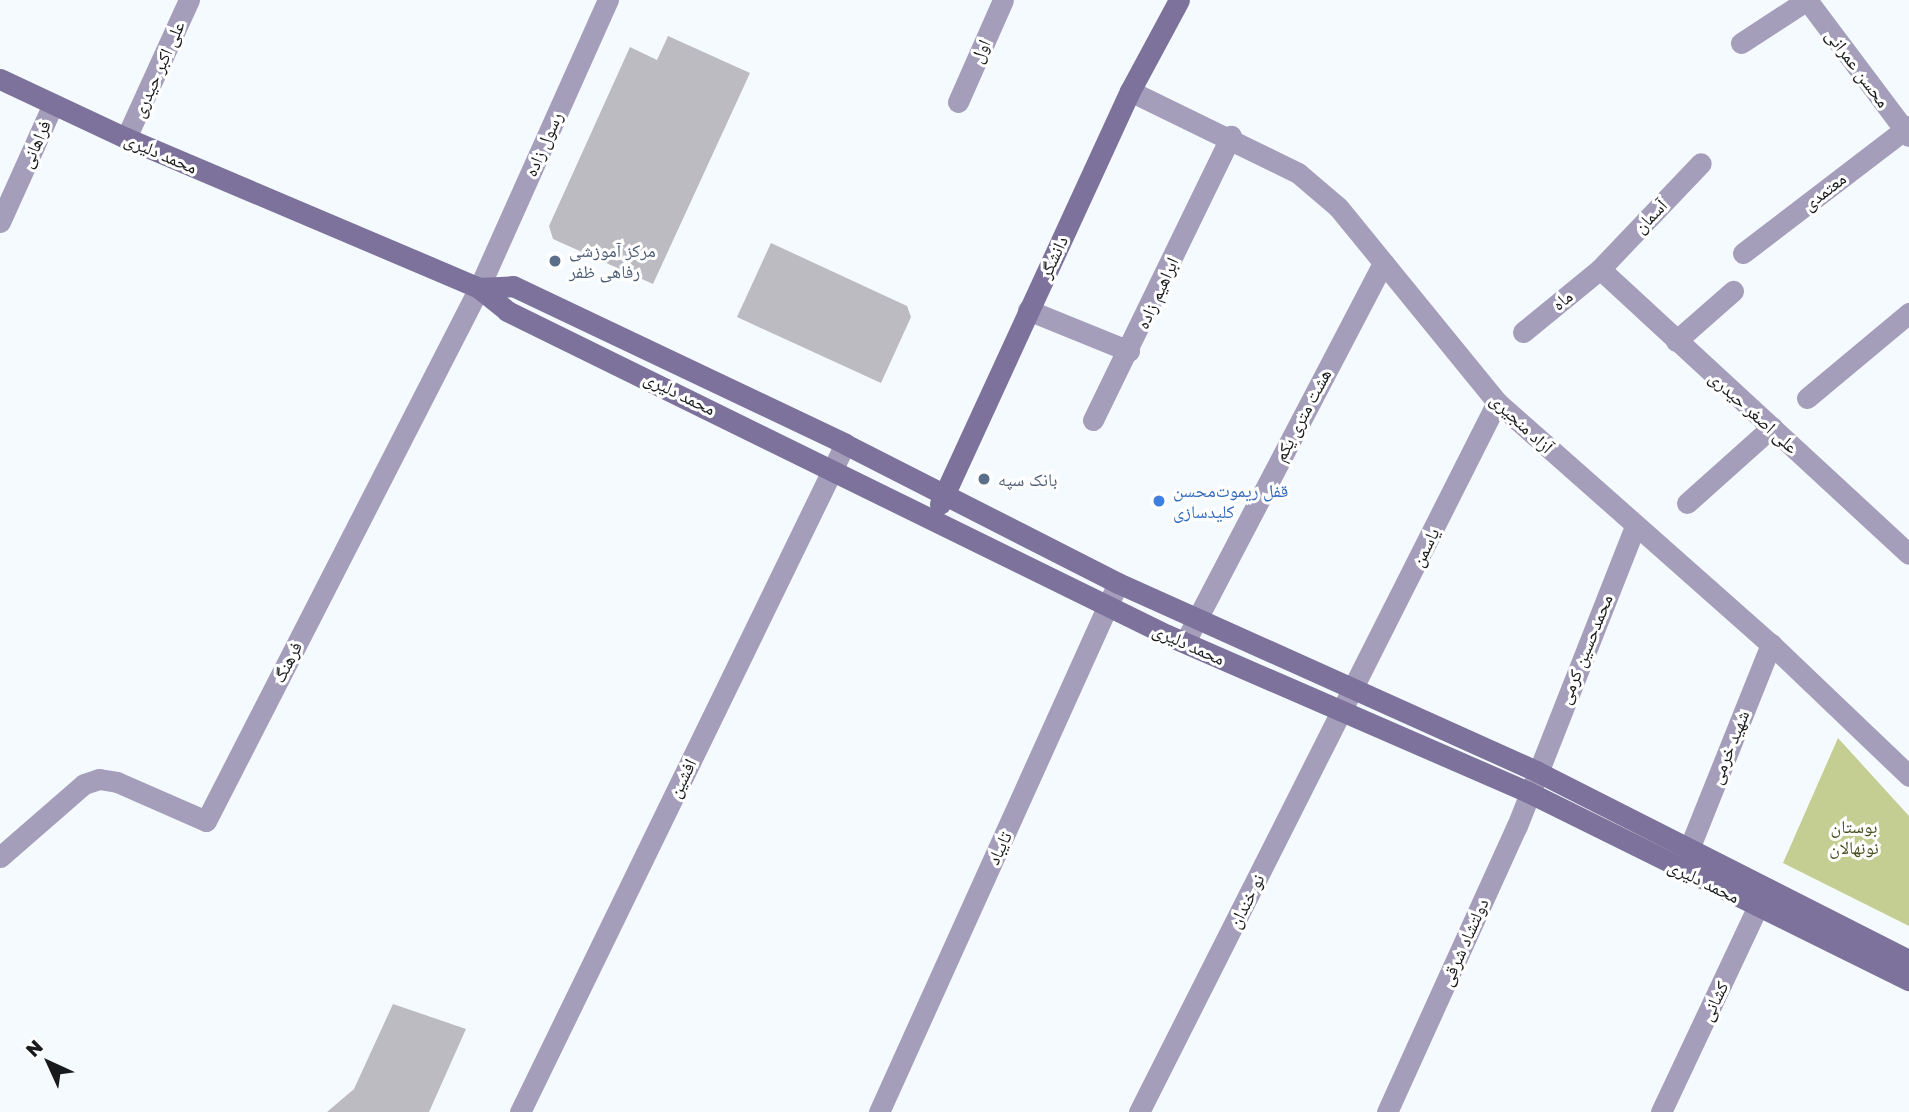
<!DOCTYPE html>
<html>
<head>
<meta charset="utf-8">
<style>
  body { margin:0 }
  #map { position:relative; width:1909px; height:1112px; overflow:hidden; background:#f5faff; font-family:"Golos Text","Noto Naskh Arabic",sans-serif }
  div>[style] { position:absolute }
  .green>* { inset:0; background:#c5ce92 }
  .building>* { inset:0; background:#bdbbc2 }
  .street>* { height:21px; margin:-10.5px; padding:0 10.5px; transform-origin:10.5px; border-radius:10.5px; background:#a59ebb }
  .secondary>* { height:21px; margin:-10.5px; padding:0 10.5px; transform-origin:10.5px; border-radius:10.5px; background:#7c729b }
  .dots>* { width:19px; height:19px; translate:-50% -50%; box-sizing:border-box; border:4px solid #fff; border-radius:50% }
  span { translate:-50% -50%; white-space:nowrap; text-align:center; line-height:1.15; -webkit-text-stroke:6px #fff; paint-order:stroke }
  .street-label { font-size:18px; color:#181a1c }
  .service-label { font-size:18px; color:#4e5e75 }
  .left { translate:0 -50%; text-align:left }
  .shop-label { font-size:18px; color:#366cbe }
  .park-label { font-size:18px; color:#494e1b }
  .north { position:absolute; left:14px; top:1028px; width:70px; height:70px; -webkit-text-stroke:5px #fff; paint-order:stroke; rotate:315deg; font-size:19px; font-weight:700; line-height:28px; text-align:center; color:#181a1c }
  .north::after { content:''; display:block; margin:auto; width:24px; height:32px; background:#181a1c; clip-path:polygon(50% 0,100% 100%,50% 72%,0 100%) }
</style>
</head>
<body>
<div id="map">
  <div class="green">
    <div style="clip-path:polygon(1838px 738px,1909px 816px,1909px 926px,1783px 863px)"></div>
  </div>
  <div class="building">
    <div style="clip-path:polygon(668px 36px,750px 73px,653px 284px,553px 239px,549px 226px,630px 47px,657px 60px)"></div>
    <div style="clip-path:polygon(771px 243px,907px 306px,911px 317px,881px 383px,737px 317px)"></div>
    <div style="clip-path:polygon(393px 1004px,466px 1029px,429px 1112px,327px 1112px,354px 1089px)"></div>
  </div>
  <div class="street">
    <div style="left:1807px;top:0;width:170px;rotate:53.1deg"></div>
    <div style="left:1741px;top:43px;width:79px;rotate:-33.1deg"></div>
    <div style="left:1130px;top:91px;width:187px;rotate:26deg"></div>
    <div style="left:1298px;top:173px;width:52px;rotate:40.4deg"></div>
    <div style="left:1338px;top:207px;width:252px;rotate:50.8deg"></div>
    <div style="left:1497px;top:402px;width:366px;rotate:41.5deg"></div>
    <div style="left:1771px;top:644px;width:191px;rotate:43.7deg"></div>
    <div style="left:958px;top:102px;width:111px;rotate:-66.2deg"></div>
    <div style="left:126px;top:138px;width:152px;rotate:-65.5deg"></div>
    <div style="left:0;top:222px;width:129px;rotate:-65.8deg"></div>
    <div style="left:1743px;top:253px;width:209px;rotate:-37.4deg"></div>
    <div style="left:1600px;top:269px;width:420px;rotate:42.7deg"></div>
    <div style="left:1028px;top:310px;width:109px;rotate:22.1deg"></div>
    <div style="left:1523px;top:332px;width:99px;rotate:-39.3deg"></div>
    <div style="left:1600px;top:269px;width:146px;rotate:-46.4deg"></div>
    <div style="left:1676px;top:341px;width:76px;rotate:-41.3deg"></div>
    <div style="left:1807px;top:398px;width:133px;rotate:-39.8deg"></div>
    <div style="left:1093px;top:420px;width:316px;rotate:-64.1deg"></div>
    <div style="left:1687px;top:503px;width:114px;rotate:-41.8deg"></div>
    <div style="left:1185px;top:642px;width:428px;rotate:-62.4deg"></div>
    <div style="left:1689px;top:849px;width:221px;rotate:-68.2deg"></div>
    <div style="left:0;top:857px;width:111px;rotate:-41deg"></div>
    <div style="left:84px;top:784px;width:16px;rotate:-18deg"></div>
    <div style="left:99px;top:779px;width:18px;rotate:9deg"></div>
    <div style="left:117px;top:782px;width:97px;rotate:23.7deg"></div>
    <div style="left:206px;top:821px;width:599px;rotate:-62.88deg"></div>
    <div style="left:479px;top:288px;width:316px;rotate:-65.9deg"></div>
    <div style="left:520px;top:1112px;width:743px;rotate:-64.06deg"></div>
    <div style="left:879px;top:1112px;width:580px;rotate:-65.69deg"></div>
    <div style="left:1139px;top:1112px;width:795px;rotate:-63.24deg"></div>
    <div style="left:1387px;top:1112px;width:314px;rotate:-65.6deg"></div>
    <div style="left:1517px;top:826px;width:321px;rotate:-68.5deg"></div>
    <div style="left:1661px;top:1112px;width:246px;rotate:-64.8deg"></div>
  </div>
  <div class="secondary">
    <div style="left:0;top:79px;width:139px;rotate:25.1deg"></div>
    <div style="left:126px;top:138px;width:384px;rotate:23deg"></div>
    <div style="left:479px;top:288px;width:36px;rotate:39deg"></div>
    <div style="left:507px;top:311px;width:735px;rotate:26.15deg"></div>
    <div style="left:1167px;top:635px;width:394px;rotate:23.5deg"></div>
    <div style="left:1528px;top:792px;width:425px;rotate:26.3deg"></div>
    <div style="left:479px;top:288px;width:34px;rotate:-3deg"></div>
    <div style="left:513px;top:286px;width:368px;rotate:25.4deg"></div>
    <div style="left:845px;top:444px;width:306px;rotate:27deg"></div>
    <div style="left:1118px;top:583px;width:458px;rotate:24.2deg"></div>
    <div style="left:1536px;top:771px;width:418px;rotate:26.9deg"></div>
    <div style="left:940px;top:504px;width:455px;rotate:-65.3deg"></div>
    <div style="left:1130px;top:91px;width:103px;rotate:-61.7deg"></div>
  </div>
  <div class="dots">
    <div style="left:555px;top:261px;background:#5c6f8a"></div>
    <div style="left:984px;top:479px;background:#5c6f8a"></div>
    <div style="left:1159px;top:501px;background:#3f7fe0"></div>
  </div>
  <div class="street-label">
    <span style="left:980px;top:51px;rotate:-66deg">اول</span>
    <span style="left:1858px;top:68px;rotate:53deg">محسن عمرانی</span>
    <span style="left:158px;top:69px;rotate:-66deg">علی اکبر حیدری</span>
    <span style="left:35px;top:144px;rotate:-66deg">فراهانی</span>
    <span style="left:543px;top:144px;rotate:-66deg">رسول زاده</span>
    <span style="left:161px;top:153px;rotate:23deg">محمد دلیری</span>
    <span style="left:1824px;top:191px;rotate:-38deg">معتمدی</span>
    <span style="left:1650px;top:216px;rotate:-46deg">آسمان</span>
    <span style="left:1053px;top:257px;rotate:-65deg">دانشگر</span>
    <span style="left:1157px;top:293px;rotate:-65deg">ابراهیم زاده</span>
    <span style="left:1562px;top:300px;rotate:-40deg">ماه</span>
    <span style="left:680px;top:393px;rotate:26deg">محمد دلیری</span>
    <span style="left:1754px;top:412px;rotate:42deg">علی اصغر حیدری</span>
    <span style="left:1302px;top:415px;rotate:-62deg">هشت متری یکم</span>
    <span style="left:1522px;top:423px;rotate:43deg">آزاد منجیری</span>
    <span style="left:1425px;top:547px;rotate:-64deg">یاسمن</span>
    <span style="left:1189px;top:644px;rotate:24deg">محمد دلیری</span>
    <span style="left:1585px;top:649px;rotate:-68deg">محمدحسین کرمی</span>
    <span style="left:287px;top:662px;rotate:-63deg">فرهنگ</span>
    <span style="left:1729px;top:747px;rotate:-68deg">شهید خرمی</span>
    <span style="left:682px;top:778px;rotate:-64deg">افشین</span>
    <span style="left:999px;top:848px;rotate:-65deg">تایباد</span>
    <span style="left:1704px;top:881px;rotate:26deg">محمد دلیری</span>
    <span style="left:1246px;top:901px;rotate:-63deg">نو خندان</span>
    <span style="left:1464px;top:942px;rotate:-66deg">دولتشاد شرقی</span>
    <span style="left:1714px;top:1001px;rotate:-64deg">کشانی</span>
  </div>
  <div class="service-label">
    <span class="left" style="left:569px;top:261px">مرکز آموزشی<br>رفاهی ظفر</span>
    <span class="left" style="left:998px;top:479px">بانک سپه</span>
  </div>
  <div class="shop-label">
    <span class="left" style="left:1173px;top:501px">قفل ریموت‌محسن<br>کلیدسازی</span>
  </div>
  <div class="park-label">
    <span style="left:1854px;top:837px">بوستان<br>نونهالان</span>
  </div>
  <div class="north">N</div>
</div>
</body>
</html>
